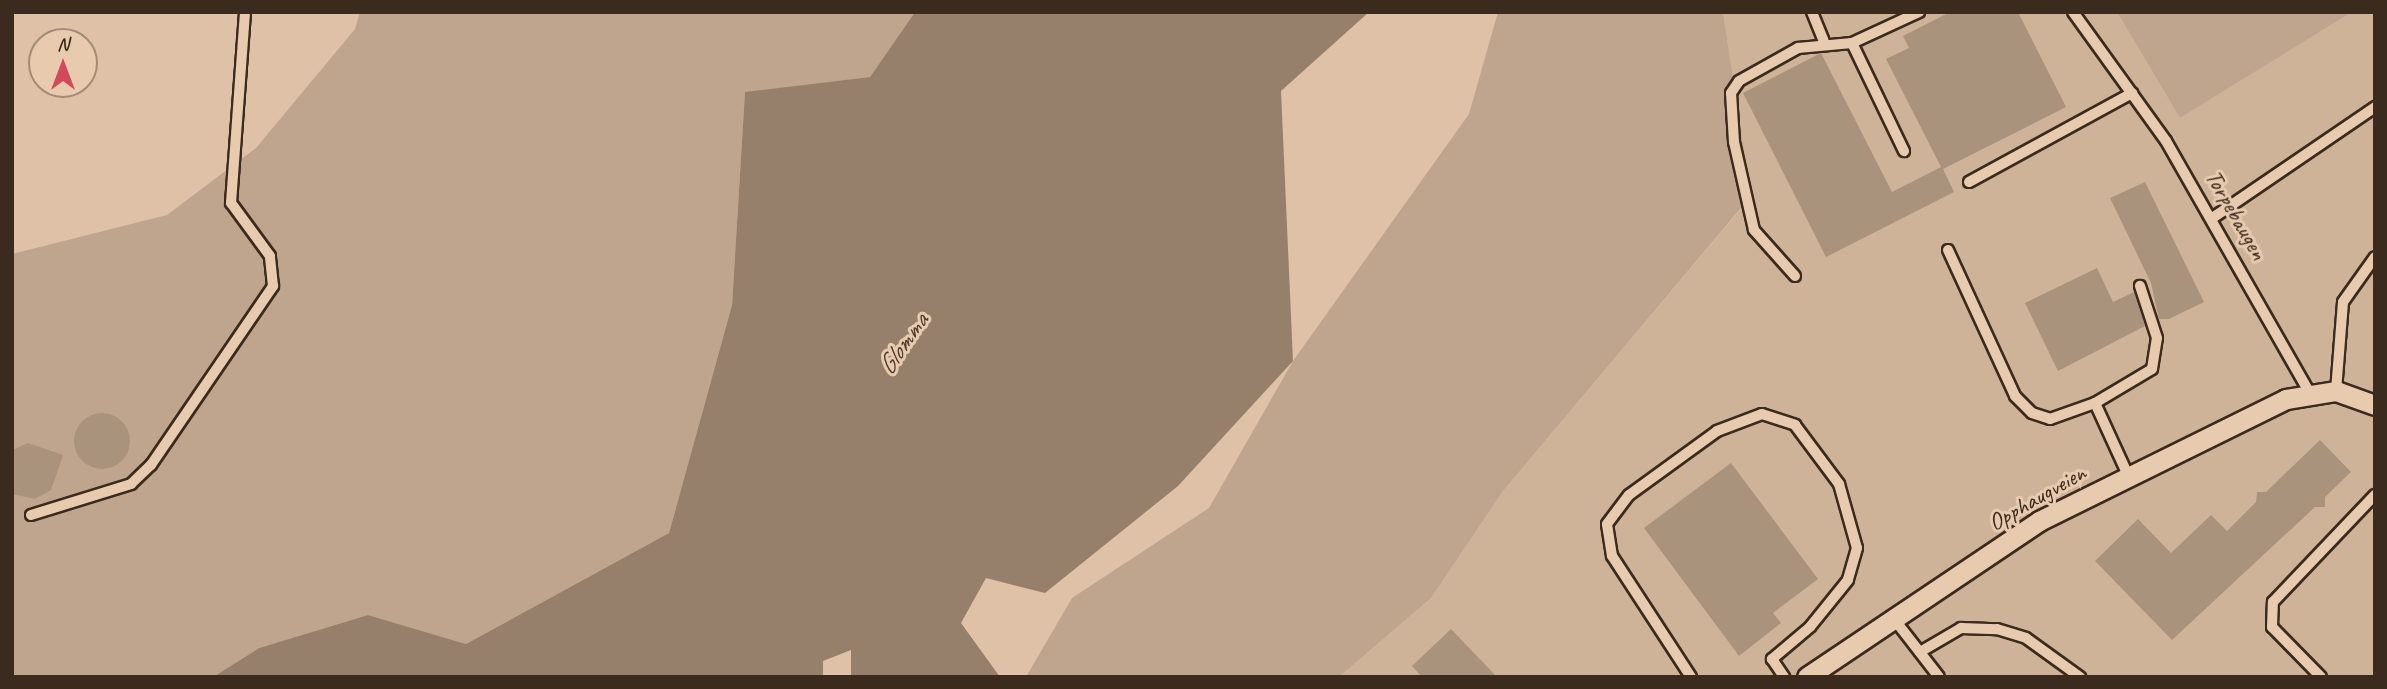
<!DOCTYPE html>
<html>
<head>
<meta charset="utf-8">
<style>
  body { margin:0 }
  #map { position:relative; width:2387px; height:689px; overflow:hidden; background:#dec1a6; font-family:Caveat,sans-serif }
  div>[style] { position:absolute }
  .built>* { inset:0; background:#ceb399 }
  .green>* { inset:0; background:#bfa58d }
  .water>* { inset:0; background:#96806b }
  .building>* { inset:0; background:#aa937c }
  .round { border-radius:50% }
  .roads { filter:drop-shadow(2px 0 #3b2a1e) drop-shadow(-2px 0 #3b2a1e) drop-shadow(0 2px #3b2a1e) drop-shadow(0 -2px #3b2a1e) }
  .service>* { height:10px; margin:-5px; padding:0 5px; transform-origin:5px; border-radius:5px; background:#e8cbaf }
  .minor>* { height:19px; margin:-9.5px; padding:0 9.5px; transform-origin:9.5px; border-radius:9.5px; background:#e8cbaf }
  span { translate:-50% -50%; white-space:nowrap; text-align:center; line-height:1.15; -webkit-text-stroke:6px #e8cbaf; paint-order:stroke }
  .street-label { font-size:24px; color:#3b2a1e }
  .water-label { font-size:26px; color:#4d3b2d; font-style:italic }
  .frame { position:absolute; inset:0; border:14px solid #3b2a1e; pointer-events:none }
  .north { position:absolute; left:28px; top:28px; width:70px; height:70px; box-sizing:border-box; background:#e8cbaf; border:2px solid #a38b75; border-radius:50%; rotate:0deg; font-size:19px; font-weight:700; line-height:28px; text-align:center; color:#3b2a1e }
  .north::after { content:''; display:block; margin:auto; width:24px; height:32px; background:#d1495b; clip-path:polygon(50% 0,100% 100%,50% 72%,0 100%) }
</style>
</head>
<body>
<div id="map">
  <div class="built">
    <div style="clip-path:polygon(1723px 12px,2117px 12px,2180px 118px,2352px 12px,2375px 12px,2375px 677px,1339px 677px,1431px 598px,1503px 491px,1751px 197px)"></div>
  </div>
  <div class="green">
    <div style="clip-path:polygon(360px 12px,915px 12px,870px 77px,745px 93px,732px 305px,669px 533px,466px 644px,368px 615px,259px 648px,213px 677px,12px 677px,12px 254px,167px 215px,256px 148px,355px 29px)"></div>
    <div style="clip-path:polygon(1498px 12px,1723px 12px,1751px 196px,1503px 491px,1431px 598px,1339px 677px,1026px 677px,1072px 598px,1209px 508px,1293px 361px,1469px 114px)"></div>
    <div style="clip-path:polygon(2117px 12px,2352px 12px,2180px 118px)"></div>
  </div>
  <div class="water">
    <div style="clip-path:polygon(915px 12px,1369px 12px,1281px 91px,1293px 361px,1178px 486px,1045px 593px,986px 578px,961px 623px,1000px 677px,851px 677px,851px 650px,823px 661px,823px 677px,213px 677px,259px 648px,368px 615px,466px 644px,669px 533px,732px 305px,745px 92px,870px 77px)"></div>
  </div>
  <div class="building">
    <div style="clip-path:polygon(1950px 12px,2018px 12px,2066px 107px,1943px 169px,1954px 192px,1826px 257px,1743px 93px,1821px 53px,1892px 192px,1941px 167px,1886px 59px,1909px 48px,1903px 36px)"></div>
    <div style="clip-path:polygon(2145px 182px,2204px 302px,2169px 319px,2159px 319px,2151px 283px,2110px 198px)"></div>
    <div style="clip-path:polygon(2097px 268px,2113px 302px,2134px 292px,2145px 326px,2058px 371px,2025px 303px)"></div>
    <div class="round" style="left:74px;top:413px;width:56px;height:56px"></div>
    <div style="clip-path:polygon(2320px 440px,2351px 472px,2325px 497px,2325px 507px,2315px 507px,2172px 640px,2095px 561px,2138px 519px,2171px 553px,2211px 515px,2227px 531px,2256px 502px,2257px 492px,2266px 492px)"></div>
    <div style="clip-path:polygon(28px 443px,63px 455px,51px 490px,35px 499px,12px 494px,12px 450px)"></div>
    <div style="clip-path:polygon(1731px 463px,1818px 579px,1773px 613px,1781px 623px,1739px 656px,1644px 528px)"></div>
    <div style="clip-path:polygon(1451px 629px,1497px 677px,1422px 677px,1412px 666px)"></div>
  </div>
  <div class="roads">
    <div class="service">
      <div style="left:1812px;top:12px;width:31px;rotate:68deg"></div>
      <div style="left:2073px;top:12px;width:159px;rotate:54.2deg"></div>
      <div style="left:2166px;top:141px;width:289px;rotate:60.3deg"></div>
      <div style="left:1852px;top:43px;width:120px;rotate:64.3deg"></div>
      <div style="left:1969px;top:182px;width:186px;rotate:-28.6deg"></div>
      <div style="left:2211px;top:219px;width:199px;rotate:-34.3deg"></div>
      <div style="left:1948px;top:250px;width:161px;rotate:65.3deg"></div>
      <div style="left:2015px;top:396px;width:24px;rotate:45deg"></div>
      <div style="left:2032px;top:413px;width:19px;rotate:18deg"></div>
      <div style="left:2050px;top:419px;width:48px;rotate:-19.6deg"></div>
      <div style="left:2095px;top:403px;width:66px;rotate:-30.8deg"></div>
      <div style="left:2152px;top:369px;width:31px;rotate:-81deg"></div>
      <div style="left:2157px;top:338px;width:55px;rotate:-108.1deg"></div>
      <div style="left:1795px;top:276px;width:62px;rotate:-131.7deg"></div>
      <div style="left:1754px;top:230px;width:90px;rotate:-102.8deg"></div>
      <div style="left:1734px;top:142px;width:49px;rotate:-93.5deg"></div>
      <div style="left:1731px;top:93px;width:14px;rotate:-56deg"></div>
      <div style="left:1739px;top:81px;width:68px;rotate:-29.2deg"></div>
      <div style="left:1798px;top:48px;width:54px;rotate:-5.3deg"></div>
      <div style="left:1852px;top:43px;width:74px;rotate:-24.8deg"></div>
      <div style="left:2336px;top:391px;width:89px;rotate:-85.5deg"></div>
      <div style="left:2343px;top:302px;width:55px;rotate:-54.6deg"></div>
      <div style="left:2095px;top:403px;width:79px;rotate:65.4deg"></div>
      <div style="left:31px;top:515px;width:105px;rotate:-17.2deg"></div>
      <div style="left:131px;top:484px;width:28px;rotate:-44deg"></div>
      <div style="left:151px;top:465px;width:217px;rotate:-55.7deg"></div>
      <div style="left:273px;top:286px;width:30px;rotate:-96deg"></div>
      <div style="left:270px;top:256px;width:66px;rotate:-126.3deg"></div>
      <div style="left:231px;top:203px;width:192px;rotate:-85.8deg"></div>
      <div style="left:1894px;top:619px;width:73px;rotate:52.2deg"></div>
      <div style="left:1920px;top:652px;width:48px;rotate:-30.3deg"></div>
      <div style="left:1961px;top:628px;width:36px;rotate:2deg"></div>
      <div style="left:1997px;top:629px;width:30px;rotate:17deg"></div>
      <div style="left:2026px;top:638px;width:67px;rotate:35.8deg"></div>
      <div style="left:1691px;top:677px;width:145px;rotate:-123.1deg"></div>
      <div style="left:1612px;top:556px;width:32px;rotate:-99deg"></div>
      <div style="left:1607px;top:524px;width:36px;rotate:-53deg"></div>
      <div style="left:1629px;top:495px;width:109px;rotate:-36deg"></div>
      <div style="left:1717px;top:431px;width:48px;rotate:-20.7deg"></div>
      <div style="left:1762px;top:414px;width:35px;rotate:18deg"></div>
      <div style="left:1795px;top:425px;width:74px;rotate:53.3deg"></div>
      <div style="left:1839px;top:484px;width:66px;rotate:74.3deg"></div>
      <div style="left:1857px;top:548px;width:33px;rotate:106deg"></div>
      <div style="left:1848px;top:580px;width:60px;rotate:129deg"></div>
      <div style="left:1810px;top:627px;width:50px;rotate:139.9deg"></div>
      <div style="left:1772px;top:659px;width:22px;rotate:56deg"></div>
      <div style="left:2321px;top:677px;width:70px;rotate:-134.4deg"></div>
      <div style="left:2272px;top:627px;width:25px;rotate:-88deg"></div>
      <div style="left:2273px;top:602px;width:148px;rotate:-46.4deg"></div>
    </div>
    <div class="minor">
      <div style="left:1807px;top:677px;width:280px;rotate:-33.9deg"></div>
      <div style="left:2039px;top:521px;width:275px;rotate:-26.3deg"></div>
      <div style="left:2286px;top:399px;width:51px;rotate:-9.1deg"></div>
      <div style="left:2336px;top:391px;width:41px;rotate:19.7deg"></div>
    </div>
  </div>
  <div class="street-label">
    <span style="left:2236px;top:215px;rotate:60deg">Torpebaugen</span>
    <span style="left:2037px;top:498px;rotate:-30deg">Opphaugveien</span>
  </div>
  <div class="water-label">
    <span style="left:903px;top:344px;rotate:-55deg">Glomma</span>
  </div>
  <div class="frame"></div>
  <div class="north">N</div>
</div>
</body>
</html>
